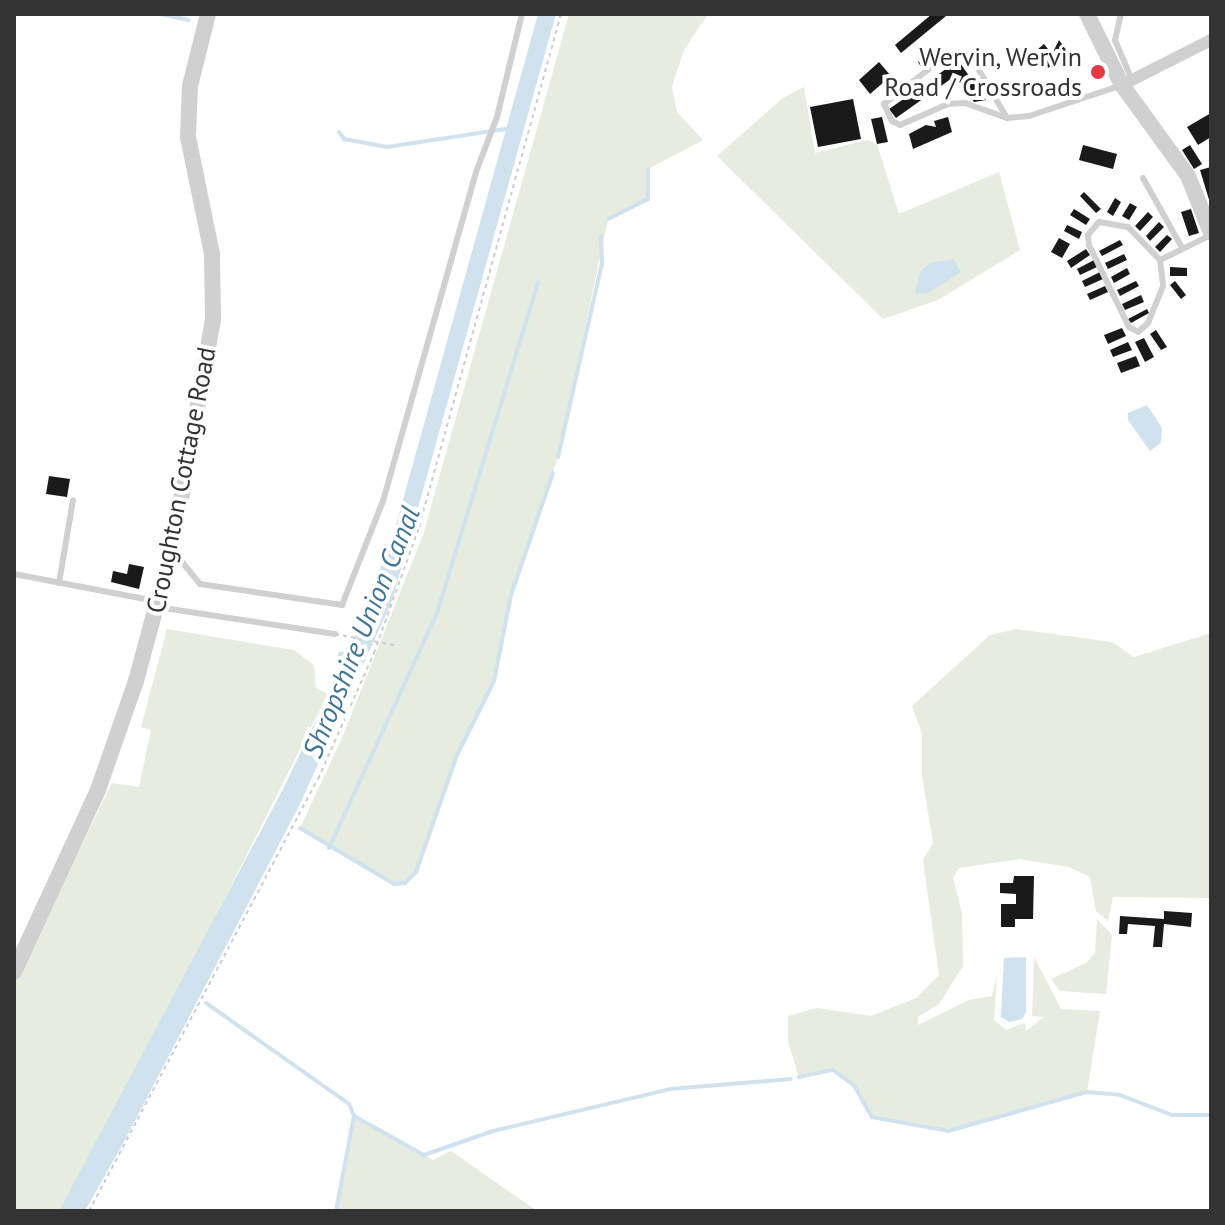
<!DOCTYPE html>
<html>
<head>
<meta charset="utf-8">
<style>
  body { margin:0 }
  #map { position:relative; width:1225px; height:1225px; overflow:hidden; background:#fff; font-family:"PT Sans",sans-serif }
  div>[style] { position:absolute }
  .green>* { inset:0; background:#e6ecdf }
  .water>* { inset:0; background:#cfe2ee }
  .stream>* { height:4px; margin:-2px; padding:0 2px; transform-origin:2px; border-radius:2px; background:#cfe2ee }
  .building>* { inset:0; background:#1a1a1a }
  .path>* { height:2px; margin-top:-1px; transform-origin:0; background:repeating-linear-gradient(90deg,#cdcdcd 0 4px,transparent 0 8px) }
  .service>* { height:6px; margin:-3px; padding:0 3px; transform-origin:3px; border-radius:3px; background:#d0d0d0 }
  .minor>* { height:12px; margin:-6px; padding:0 6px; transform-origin:6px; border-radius:6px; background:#d0d0d0 }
  .tertiary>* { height:16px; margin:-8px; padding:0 8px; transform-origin:8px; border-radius:8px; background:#d0d0d0 }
  .path-bridge>* { height:2px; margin-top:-1px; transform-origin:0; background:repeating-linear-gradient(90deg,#cdcdcd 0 4px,transparent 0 8px) }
  .dots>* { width:22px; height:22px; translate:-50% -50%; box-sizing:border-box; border:4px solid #fff; border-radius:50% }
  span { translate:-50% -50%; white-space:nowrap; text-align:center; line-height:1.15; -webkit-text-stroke:8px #fff; paint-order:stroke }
  .poi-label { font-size:26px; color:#333 }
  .right { translate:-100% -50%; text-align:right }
  .street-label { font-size:26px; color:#333 }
  .water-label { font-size:28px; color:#3f7597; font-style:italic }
  .frame { position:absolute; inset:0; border:16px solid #333; pointer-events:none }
</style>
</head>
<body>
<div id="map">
  <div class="green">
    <div style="clip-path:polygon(569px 14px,708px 14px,684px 50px,672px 87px,677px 112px,703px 140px,648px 169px,648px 199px,608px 219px,558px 457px,511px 595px,494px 681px,457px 755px,416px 872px,405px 883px,394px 884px,300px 828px,342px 738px,423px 535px)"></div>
    <div style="clip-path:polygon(804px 87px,815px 153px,867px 140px,877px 144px,899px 214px,999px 172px,1020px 250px,938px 300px,883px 319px,717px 156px,783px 98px)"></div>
    <div style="clip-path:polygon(167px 629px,294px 650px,314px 665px,316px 688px,328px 694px,133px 1080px,59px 1211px,14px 1211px,14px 984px,112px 783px,139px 787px,151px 730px,141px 727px)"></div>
    <div style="clip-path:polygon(1016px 629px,1112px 642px,1134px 657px,1211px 633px,1211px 898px,1113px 897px,1108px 921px,1096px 911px,1090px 877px,1069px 867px,1019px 859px,959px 868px,953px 878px,962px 913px,963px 966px,939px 1004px,918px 1017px,918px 1025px,969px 1000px,992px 996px,997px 974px,994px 1020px,1006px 1030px,1025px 1023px,1026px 1031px,1044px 1017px,1032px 1016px,1034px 957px,1061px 1009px,1100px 1011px,1087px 1092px,948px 1131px,872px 1117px,854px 1085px,833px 1070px,799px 1077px,788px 1042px,788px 1016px,817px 1008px,871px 1016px,916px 998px,939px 975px,923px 860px,933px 843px,922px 776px,922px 734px,912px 706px,990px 635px)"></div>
    <div style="clip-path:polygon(1097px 919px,1112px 935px,1106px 994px,1060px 991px,1051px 979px,1086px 963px,1095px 953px)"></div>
    <div style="clip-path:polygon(354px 1116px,433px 1160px,451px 1151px,537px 1211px,336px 1211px)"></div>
  </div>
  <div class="water">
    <div style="clip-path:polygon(538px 14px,556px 14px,392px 601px,299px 806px,126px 1138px,85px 1211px,59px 1211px,283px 789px,342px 666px,336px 660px,339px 652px,349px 651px,394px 532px)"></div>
    <div style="clip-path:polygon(953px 259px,961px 272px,928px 293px,915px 294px,920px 272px,930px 263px)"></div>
    <div style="clip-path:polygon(1147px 405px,1162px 428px,1161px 443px,1150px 451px,1128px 420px,1128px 413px)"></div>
    <div style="clip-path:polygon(1026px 957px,1026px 1012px,1022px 1019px,1009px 1022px,1001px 1017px,1004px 958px)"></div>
  </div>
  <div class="stream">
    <div style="left:160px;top:14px;width:29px;rotate:12deg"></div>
    <div style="left:339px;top:132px;width:9px;rotate:54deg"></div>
    <div style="left:344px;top:139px;width:44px;rotate:10.5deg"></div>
    <div style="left:387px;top:147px;width:120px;rotate:-8.6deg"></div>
    <div style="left:608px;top:219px;width:45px;rotate:-26.6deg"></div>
    <div style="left:648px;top:199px;width:30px;rotate:-90deg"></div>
    <div style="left:558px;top:457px;width:199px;rotate:-77.2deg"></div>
    <div style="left:602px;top:263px;width:27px;rotate:-92deg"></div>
    <div style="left:300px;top:828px;width:109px;rotate:30.8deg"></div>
    <div style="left:394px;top:884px;width:11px;rotate:-5deg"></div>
    <div style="left:405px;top:883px;width:16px;rotate:-45deg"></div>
    <div style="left:416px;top:872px;width:124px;rotate:-70.7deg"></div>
    <div style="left:457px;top:755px;width:83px;rotate:-63.4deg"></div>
    <div style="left:494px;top:681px;width:88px;rotate:-78.8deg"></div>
    <div style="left:511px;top:595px;width:129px;rotate:-71deg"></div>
    <div style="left:329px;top:848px;width:259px;rotate:-65.3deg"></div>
    <div style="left:437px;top:613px;width:346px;rotate:-73deg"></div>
    <div style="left:206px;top:1003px;width:175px;rotate:35.2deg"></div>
    <div style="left:349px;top:1104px;width:13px;rotate:67deg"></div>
    <div style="left:354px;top:1116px;width:80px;rotate:29.1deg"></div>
    <div style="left:424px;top:1155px;width:73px;rotate:-19.2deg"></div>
    <div style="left:493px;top:1131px;width:182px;rotate:-13.3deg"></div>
    <div style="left:670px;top:1089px;width:121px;rotate:-4.7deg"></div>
    <div style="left:799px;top:1077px;width:35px;rotate:-12deg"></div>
    <div style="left:833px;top:1070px;width:26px;rotate:36deg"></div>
    <div style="left:854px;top:1085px;width:37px;rotate:61deg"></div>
    <div style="left:872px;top:1117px;width:77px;rotate:10.4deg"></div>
    <div style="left:948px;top:1131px;width:144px;rotate:-15.7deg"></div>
    <div style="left:1087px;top:1092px;width:33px;rotate:5deg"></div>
    <div style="left:1120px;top:1095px;width:56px;rotate:21deg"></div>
    <div style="left:1172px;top:1115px;width:39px"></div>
    <div style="left:336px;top:1211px;width:97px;rotate:-79.3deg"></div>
  </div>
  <div class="building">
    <div style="clip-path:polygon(932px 14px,946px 16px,901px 53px,895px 45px)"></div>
    <div style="clip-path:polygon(1059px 40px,1068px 53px,1048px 68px,1038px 49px,1044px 44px,1052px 54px)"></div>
    <div style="clip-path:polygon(936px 50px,941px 57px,923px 70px,918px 62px)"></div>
    <div style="clip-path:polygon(958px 60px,986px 100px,974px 102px,955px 76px,896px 118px,889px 109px,908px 96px,904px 90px,920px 79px,924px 85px)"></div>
    <div style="clip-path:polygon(879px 62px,891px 76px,870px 94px,859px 80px)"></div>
    <div style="clip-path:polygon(853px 99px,861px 139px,818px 147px,810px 107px)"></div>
    <div style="clip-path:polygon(1211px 113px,1211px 137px,1198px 145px,1187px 127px)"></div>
    <div style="clip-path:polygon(882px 117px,888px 142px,877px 144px,871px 119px)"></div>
    <div style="clip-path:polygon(948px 117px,952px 132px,913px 149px,909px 134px,926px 125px,936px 127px,934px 121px)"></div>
    <div style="clip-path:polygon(1083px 145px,1117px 154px,1113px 169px,1079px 160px)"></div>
    <div style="clip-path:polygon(1190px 145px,1202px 164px,1194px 169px,1182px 150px)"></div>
    <div style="clip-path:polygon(1211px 167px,1211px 203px,1210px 203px,1200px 170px)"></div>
    <div style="clip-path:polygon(1084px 192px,1101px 209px,1096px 213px,1080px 196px)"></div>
    <div style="clip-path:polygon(1115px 198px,1121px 202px,1113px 216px,1107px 212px)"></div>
    <div style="clip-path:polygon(1130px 203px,1137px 207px,1129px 220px,1122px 216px)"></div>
    <div style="clip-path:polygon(1074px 209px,1090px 219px,1086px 225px,1070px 215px)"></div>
    <div style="clip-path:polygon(1191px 209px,1199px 233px,1189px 236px,1181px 212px)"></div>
    <div style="clip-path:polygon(1148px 212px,1153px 217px,1140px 231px,1135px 226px)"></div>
    <div style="clip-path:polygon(1159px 222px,1164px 227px,1150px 241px,1146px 236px)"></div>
    <div style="clip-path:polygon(1067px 225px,1082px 232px,1079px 239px,1064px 231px)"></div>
    <div style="clip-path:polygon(1167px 235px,1172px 239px,1160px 252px,1155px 247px)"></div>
    <div style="clip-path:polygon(1059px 238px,1070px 244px,1062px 258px,1051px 252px)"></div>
    <div style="clip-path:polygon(1120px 240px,1123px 245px,1102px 256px,1099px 251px)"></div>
    <div style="clip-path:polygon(1086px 249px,1090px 255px,1071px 268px,1067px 261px)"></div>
    <div style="clip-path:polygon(1124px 254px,1127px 260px,1108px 269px,1105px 263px)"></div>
    <div style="clip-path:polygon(1094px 260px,1097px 267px,1080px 275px,1077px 269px)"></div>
    <div style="clip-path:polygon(1170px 267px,1187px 268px,1187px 276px,1170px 276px)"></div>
    <div style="clip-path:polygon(1127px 268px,1130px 274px,1114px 283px,1111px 277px)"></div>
    <div style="clip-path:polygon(1100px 272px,1103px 279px,1085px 287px,1082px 281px)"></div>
    <div style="clip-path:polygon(1136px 281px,1139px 286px,1120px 296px,1117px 290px)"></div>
    <div style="clip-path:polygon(1175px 281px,1186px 295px,1181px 299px,1170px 285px)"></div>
    <div style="clip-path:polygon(1105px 286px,1108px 292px,1090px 300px,1087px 294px)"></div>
    <div style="clip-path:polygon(1141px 295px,1144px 302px,1125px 310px,1122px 304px)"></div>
    <div style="clip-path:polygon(1147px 309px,1149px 313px,1131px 323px,1128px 319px)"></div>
    <div style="clip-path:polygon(1122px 328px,1126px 336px,1108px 344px,1104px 335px)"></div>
    <div style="clip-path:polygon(1156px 330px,1167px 347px,1161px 350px,1150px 334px)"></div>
    <div style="clip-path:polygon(1144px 338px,1154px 357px,1145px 362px,1135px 342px)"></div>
    <div style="clip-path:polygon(1128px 342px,1132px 350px,1113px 357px,1110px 350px)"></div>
    <div style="clip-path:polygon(1136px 356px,1140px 366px,1121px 373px,1117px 363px)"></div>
    <div style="clip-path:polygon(49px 476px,70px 479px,67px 497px,46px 494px)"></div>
    <div style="clip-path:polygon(129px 564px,144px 567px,139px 589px,111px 582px,113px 571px,127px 574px)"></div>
    <div style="clip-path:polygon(1014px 876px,1034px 876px,1033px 919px,1015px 919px,1015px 927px,1001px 927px,1001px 904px,1016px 904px,1016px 894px,1000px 893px,1000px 883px,1013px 883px)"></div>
    <div style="clip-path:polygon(1164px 911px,1192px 913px,1191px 927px,1164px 924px,1162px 947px,1153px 947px,1155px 926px,1128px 924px,1127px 934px,1119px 934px,1120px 916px,1164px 919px)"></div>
  </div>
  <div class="path">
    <div style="left:89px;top:1211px;width:489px;rotate:-62.1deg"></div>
    <div style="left:318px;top:779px;width:138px;rotate:-66deg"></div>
    <div style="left:374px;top:653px;width:134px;rotate:-70.3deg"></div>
    <div style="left:419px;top:527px;width:532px;rotate:-74.53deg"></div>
  </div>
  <div class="service">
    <div style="left:1121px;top:14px;width:27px;rotate:103deg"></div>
    <div style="left:1115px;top:40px;width:43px;rotate:67deg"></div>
    <div style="left:1007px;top:118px;width:71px;rotate:-120.5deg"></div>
    <div style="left:971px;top:57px;width:12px;rotate:-160deg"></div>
    <div style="left:960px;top:53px;width:13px;rotate:171deg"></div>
    <div style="left:947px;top:55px;width:80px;rotate:142.1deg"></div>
    <div style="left:884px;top:104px;width:19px;rotate:65deg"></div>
    <div style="left:892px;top:121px;width:9px;rotate:27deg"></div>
    <div style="left:900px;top:125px;width:52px;rotate:-23.6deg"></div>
    <div style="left:948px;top:104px;width:17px;rotate:-3deg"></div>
    <div style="left:965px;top:103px;width:45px;rotate:19.7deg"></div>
    <div style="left:1007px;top:118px;width:22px;rotate:-5deg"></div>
    <div style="left:1029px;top:116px;width:98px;rotate:-18.4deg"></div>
    <div style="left:1143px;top:178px;width:78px;rotate:60.8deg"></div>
    <div style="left:1099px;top:222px;width:29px;rotate:10deg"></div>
    <div style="left:1128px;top:227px;width:46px;rotate:45.9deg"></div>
    <div style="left:1160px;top:260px;width:26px;rotate:83deg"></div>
    <div style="left:1163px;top:286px;width:40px;rotate:112deg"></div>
    <div style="left:1148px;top:323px;width:13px;rotate:138deg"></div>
    <div style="left:1138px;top:332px;width:10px;rotate:-151deg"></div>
    <div style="left:1129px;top:327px;width:91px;rotate:-116deg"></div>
    <div style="left:1089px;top:245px;width:10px;rotate:-96deg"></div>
    <div style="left:1088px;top:235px;width:17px;rotate:-50deg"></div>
    <div style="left:1160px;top:260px;width:57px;rotate:-26.1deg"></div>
    <div style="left:174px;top:552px;width:41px;rotate:50.9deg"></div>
    <div style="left:200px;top:584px;width:144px;rotate:8.4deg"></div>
    <div style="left:342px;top:605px;width:112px;rotate:-68.5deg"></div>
    <div style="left:383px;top:501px;width:342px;rotate:-74.2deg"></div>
    <div style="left:476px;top:172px;width:59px;rotate:-69.1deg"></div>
    <div style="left:497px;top:117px;width:106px;rotate:-76.4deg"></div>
    <div style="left:14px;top:574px;width:144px;rotate:10.8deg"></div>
    <div style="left:59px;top:583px;width:84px;rotate:-80.4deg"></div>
    <div style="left:157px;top:607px;width:180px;rotate:8.6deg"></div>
  </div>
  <div class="minor">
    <div style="left:1122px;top:85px;width:100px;rotate:-26.8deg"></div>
  </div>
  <div class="tertiary">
    <div style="left:1087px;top:14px;width:79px;rotate:63.8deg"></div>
    <div style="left:1122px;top:85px;width:112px;rotate:54deg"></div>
    <div style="left:1188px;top:176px;width:61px;rotate:68deg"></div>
    <div style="left:14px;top:972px;width:200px;rotate:-65.2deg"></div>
    <div style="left:98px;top:790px;width:115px;rotate:-70.8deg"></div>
    <div style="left:136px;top:681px;width:142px;rotate:-74.9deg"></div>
    <div style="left:173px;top:544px;width:229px;rotate:-79.9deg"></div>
    <div style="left:213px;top:319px;width:65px;rotate:-90.9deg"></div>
    <div style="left:212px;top:254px;width:119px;rotate:-101.6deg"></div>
    <div style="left:188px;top:137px;width:51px;rotate:-87.8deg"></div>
    <div style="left:190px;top:86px;width:74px;rotate:-76deg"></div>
  </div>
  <div class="path-bridge">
    <div style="left:335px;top:634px;width:60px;rotate:10.6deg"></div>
  </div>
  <div class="dots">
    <div style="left:1098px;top:72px;background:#e63946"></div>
  </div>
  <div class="poi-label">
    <span class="right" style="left:1082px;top:72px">Wervin, Wervin<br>Road / Crossroads</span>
  </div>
  <div class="street-label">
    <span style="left:181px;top:480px;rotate:-79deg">Croughton Cottage Road</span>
  </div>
  <div class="water-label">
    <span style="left:361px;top:632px;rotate:-68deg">Shropshire Union Canal</span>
  </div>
  <div class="frame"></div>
</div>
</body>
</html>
